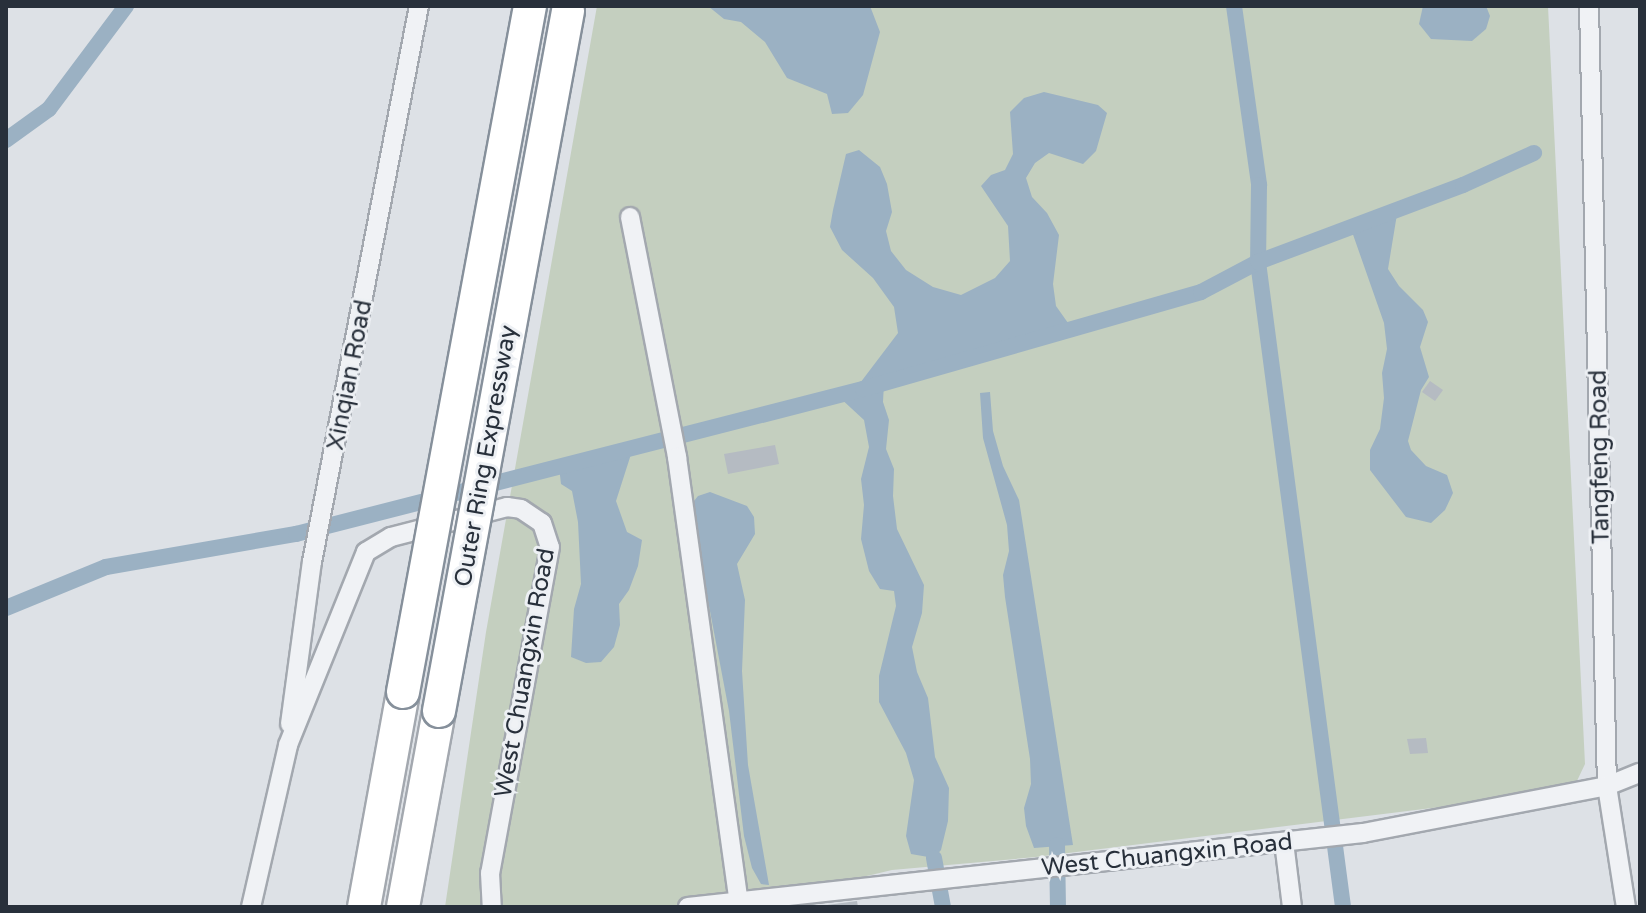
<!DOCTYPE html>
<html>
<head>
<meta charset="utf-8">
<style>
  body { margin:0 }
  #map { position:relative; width:1646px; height:913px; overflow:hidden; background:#dde1e6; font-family:"Varela Round",sans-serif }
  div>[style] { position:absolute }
  .green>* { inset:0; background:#c4cfbf }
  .water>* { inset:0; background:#9bb1c3 }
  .canal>* { height:16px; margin:-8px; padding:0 8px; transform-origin:8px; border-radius:8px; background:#9bb1c3 }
  .building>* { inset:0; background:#b5bbc2 }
  .roads { filter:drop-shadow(2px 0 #a3a8af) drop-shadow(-2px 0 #a3a8af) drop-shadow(0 2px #a3a8af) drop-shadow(0 -2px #a3a8af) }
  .minor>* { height:18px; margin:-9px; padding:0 9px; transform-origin:9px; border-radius:9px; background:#f0f2f5 }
  .motorway>* { height:32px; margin:-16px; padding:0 16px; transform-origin:16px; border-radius:16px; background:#fff }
  .bridges { filter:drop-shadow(2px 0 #86909b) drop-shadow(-2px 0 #86909b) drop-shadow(0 2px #86909b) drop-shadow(0 -2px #86909b) }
  .motorway-bridge>* { height:32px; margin:-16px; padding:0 16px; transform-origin:16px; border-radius:16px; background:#fff }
  span { translate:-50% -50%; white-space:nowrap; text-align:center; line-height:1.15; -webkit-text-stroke:6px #edf0f4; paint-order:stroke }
  .street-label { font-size:24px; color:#28303b }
  .frame { position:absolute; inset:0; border:8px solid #28303b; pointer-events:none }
</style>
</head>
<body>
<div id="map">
  <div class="green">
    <div style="clip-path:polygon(597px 6px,1548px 6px,1585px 764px,1576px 783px,1513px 798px,1036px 857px,892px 870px,737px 907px,445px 907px,486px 632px)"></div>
  </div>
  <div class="water">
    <div style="clip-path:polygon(708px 6px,870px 6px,880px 32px,863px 95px,848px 113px,832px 114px,827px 94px,787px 78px,765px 42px,741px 22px,724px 19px)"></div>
    <div style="clip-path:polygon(1423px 6px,1486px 6px,1490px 16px,1486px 29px,1472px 41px,1431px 39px,1419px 24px)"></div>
    <div style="clip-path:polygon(1044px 92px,1098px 105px,1107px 113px,1096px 151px,1083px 164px,1049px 153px,1035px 163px,1026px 178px,1032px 197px,1047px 213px,1059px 235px,1053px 284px,1056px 306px,1073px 330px,884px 383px,883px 402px,889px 420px,886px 449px,894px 469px,893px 496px,897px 529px,924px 585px,922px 613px,912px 647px,917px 672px,928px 698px,935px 757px,949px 788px,948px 821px,941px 850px,934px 858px,911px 854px,906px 836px,914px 780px,906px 753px,879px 702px,879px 676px,896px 606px,894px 591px,880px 589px,869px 571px,861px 539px,864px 505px,861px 479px,869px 447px,864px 420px,838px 396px,854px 391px,898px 333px,894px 307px,873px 278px,842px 250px,830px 227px,833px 210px,846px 154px,859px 150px,880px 167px,887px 184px,892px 212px,886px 231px,891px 251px,906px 270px,933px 287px,961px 295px,995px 278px,1010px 261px,1008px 226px,981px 186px,991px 175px,1005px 170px,1013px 154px,1010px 112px,1024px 98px)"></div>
    <div style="clip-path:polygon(1398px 208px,1388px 269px,1399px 286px,1423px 310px,1428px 322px,1420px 347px,1429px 377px,1421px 390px,1408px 441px,1411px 450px,1426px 466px,1447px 475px,1453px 493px,1445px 510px,1431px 523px,1406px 517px,1370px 470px,1370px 450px,1380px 429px,1384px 398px,1382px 373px,1387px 349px,1384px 323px,1350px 226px)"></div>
    <div style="clip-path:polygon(990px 392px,993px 431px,1003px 466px,1019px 500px,1073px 845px,1034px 848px,1026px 826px,1024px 808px,1031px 784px,1030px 759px,1005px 597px,1003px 575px,1009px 551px,1007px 525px,983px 438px,980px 393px)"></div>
    <div style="clip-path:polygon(633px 448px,616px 501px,627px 532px,642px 540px,638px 566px,629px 590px,619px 604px,620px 625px,614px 647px,601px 662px,586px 663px,571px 657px,574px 609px,581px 584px,578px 522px,572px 491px,561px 484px,559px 467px)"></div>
    <div style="clip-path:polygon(710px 492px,747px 506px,754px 517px,755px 534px,737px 564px,745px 600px,742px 671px,748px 765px,769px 885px,761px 884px,752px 868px,744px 836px,729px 711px,690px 506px,698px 496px)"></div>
  </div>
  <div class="canal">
    <div style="left:1234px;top:6px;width:181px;rotate:82deg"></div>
    <div style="left:1259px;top:185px;width:77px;rotate:90.7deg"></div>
    <div style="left:1258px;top:262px;width:651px;rotate:82.49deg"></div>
    <div style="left:6px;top:140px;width:53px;rotate:-35.8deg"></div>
    <div style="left:49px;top:109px;width:129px;rotate:-53.2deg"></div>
    <div style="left:6px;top:608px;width:108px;rotate:-22.3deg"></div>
    <div style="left:106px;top:567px;width:193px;rotate:-9.9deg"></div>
    <div style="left:296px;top:534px;width:585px;rotate:-14.34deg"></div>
    <div style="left:863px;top:389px;width:352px;rotate:-16deg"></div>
    <div style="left:1201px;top:292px;width:64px;rotate:-27.8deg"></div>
    <div style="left:1258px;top:262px;width:219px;rotate:-20.6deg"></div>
    <div style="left:1463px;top:185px;width:78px;rotate:-24.3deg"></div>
    <div style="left:1057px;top:845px;width:62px;rotate:89.1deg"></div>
    <div style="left:934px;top:858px;width:50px;rotate:79.6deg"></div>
  </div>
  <div class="building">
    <div style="clip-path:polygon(1430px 381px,1443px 390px,1435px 401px,1422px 392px)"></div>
    <div style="clip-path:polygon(775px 445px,779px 464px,728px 474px,724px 454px)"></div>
    <div style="clip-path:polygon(1426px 738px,1428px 753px,1410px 754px,1407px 739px)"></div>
    <div style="clip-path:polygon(857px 901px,858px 907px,827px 907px,827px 905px)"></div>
  </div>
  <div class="roads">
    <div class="minor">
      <div style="left:1589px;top:6px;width:780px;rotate:88.68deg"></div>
      <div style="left:1607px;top:786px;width:122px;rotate:81.1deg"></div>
      <div style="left:630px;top:217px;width:245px;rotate:78.9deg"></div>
      <div style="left:677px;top:457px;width:448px;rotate:82.1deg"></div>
      <div style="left:290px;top:724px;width:163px;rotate:-82.3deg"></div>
      <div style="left:312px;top:562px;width:566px;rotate:-79.11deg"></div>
      <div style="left:1284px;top:842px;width:65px;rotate:83deg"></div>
      <div style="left:251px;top:907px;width:166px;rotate:-77.1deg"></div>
      <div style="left:288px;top:745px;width:208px;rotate:-68deg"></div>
      <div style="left:366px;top:552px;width:29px;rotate:-31deg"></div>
      <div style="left:391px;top:537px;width:120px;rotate:-14.5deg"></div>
      <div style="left:507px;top:507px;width:14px;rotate:8deg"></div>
      <div style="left:521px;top:509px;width:25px;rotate:34deg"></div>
      <div style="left:542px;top:523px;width:25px;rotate:72deg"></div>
      <div style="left:550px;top:547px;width:331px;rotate:100.4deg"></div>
      <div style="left:490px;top:873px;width:34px;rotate:87deg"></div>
      <div style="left:688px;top:907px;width:679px;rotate:-6.26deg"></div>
      <div style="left:1363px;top:833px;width:248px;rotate:-10.9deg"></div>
      <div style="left:1607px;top:786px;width:35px;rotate:-22deg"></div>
    </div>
    <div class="motorway">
      <div style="left:364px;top:907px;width:219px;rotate:-79.7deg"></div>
      <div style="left:403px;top:907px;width:199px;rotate:-79.6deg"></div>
    </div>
  </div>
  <div class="bridges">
    <div class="motorway-bridge">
      <div style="left:403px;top:692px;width:698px;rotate:-79.51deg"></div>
      <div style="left:439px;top:711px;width:712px;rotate:-79.56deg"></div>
    </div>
  </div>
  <div class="street-label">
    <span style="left:350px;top:375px;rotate:-79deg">Xinqian Road</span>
    <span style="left:486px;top:456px;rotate:-80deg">Outer Ring Expressway</span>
    <span style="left:1600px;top:457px;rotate:-91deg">Tangfeng Road</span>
    <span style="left:525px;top:673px;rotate:-80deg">West Chuangxin Road</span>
    <span style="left:1167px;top:855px;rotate:-6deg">West Chuangxin Road</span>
  </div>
  <div class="frame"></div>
</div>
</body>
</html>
